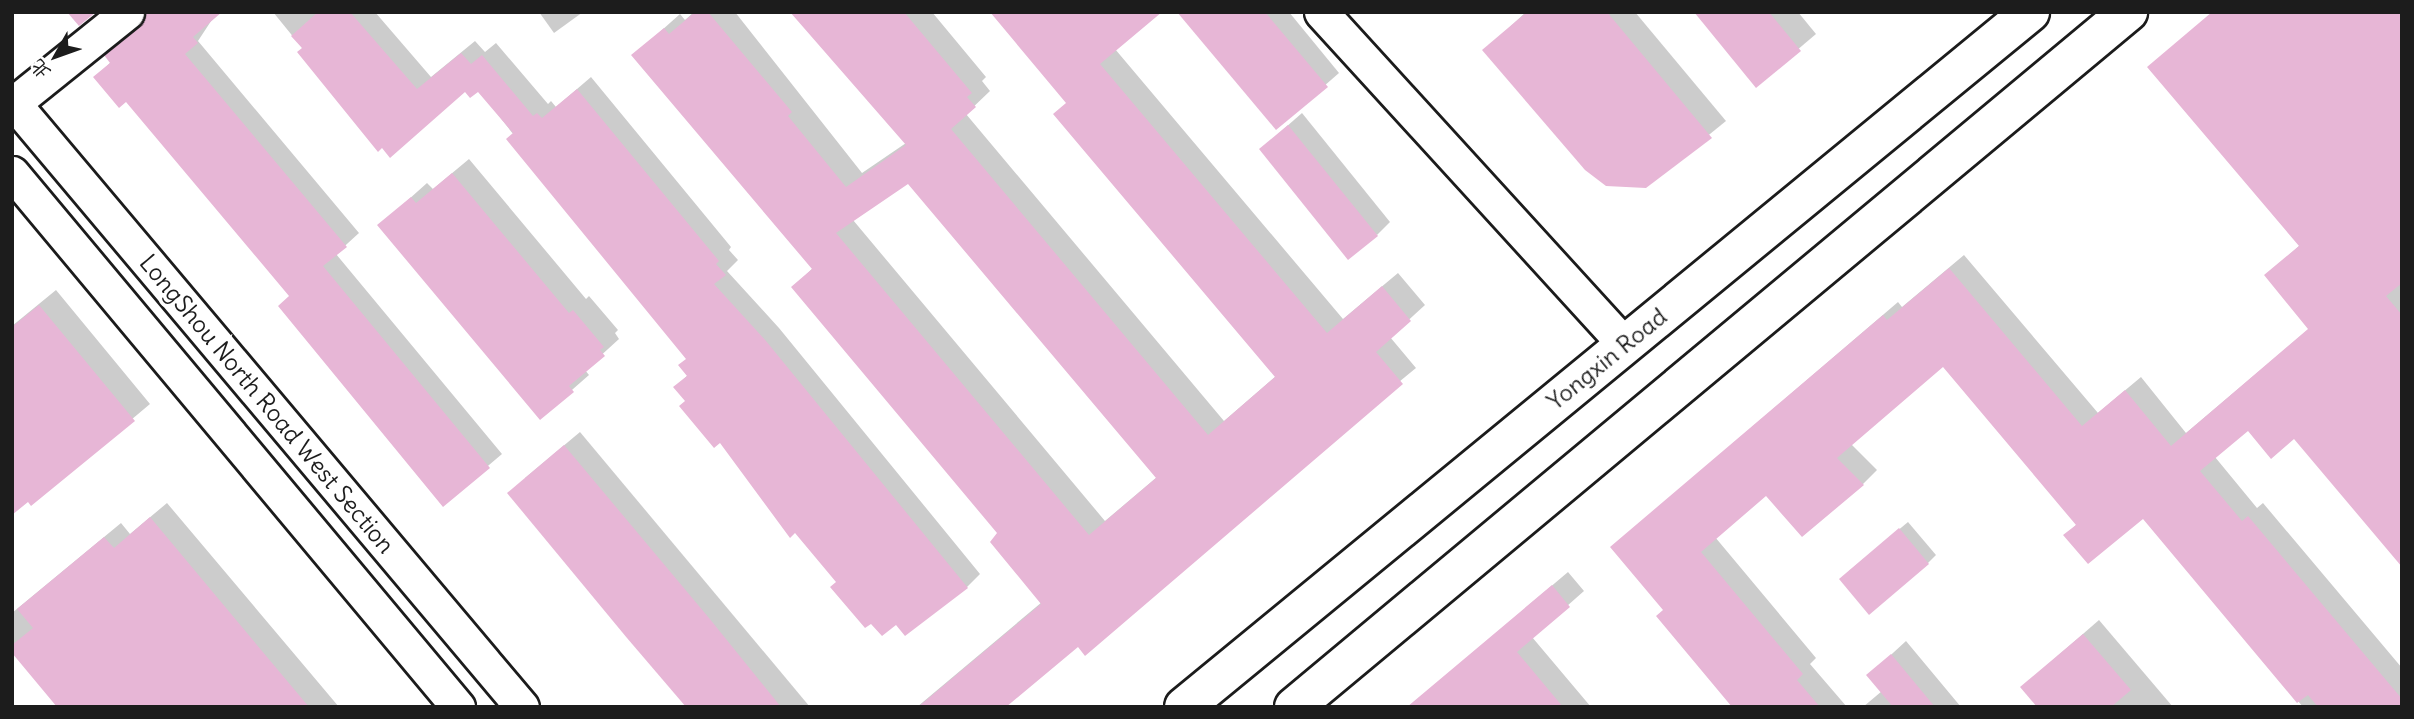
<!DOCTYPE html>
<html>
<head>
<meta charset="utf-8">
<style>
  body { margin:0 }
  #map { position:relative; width:2414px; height:719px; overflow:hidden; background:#fff; font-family:Delius,"LXGW WenKai TC",sans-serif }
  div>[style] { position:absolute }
  .shadow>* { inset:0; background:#0003 }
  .building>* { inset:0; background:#e7b6d6 }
  .roads { filter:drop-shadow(2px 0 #1c1c1c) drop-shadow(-2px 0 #1c1c1c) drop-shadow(0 2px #1c1c1c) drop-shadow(0 -2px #1c1c1c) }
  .minor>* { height:33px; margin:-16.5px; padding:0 16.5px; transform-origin:16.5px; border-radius:16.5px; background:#fff }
  .major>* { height:38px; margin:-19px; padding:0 19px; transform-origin:19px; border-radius:19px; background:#fff }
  span { translate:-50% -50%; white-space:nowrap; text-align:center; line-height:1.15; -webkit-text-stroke:7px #fff; paint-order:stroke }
  .street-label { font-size:24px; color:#1c1c1c }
  .frame { position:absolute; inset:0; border:14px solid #1c1c1c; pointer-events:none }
  .north { position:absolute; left:21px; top:21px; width:70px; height:70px; -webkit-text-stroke:5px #fff; paint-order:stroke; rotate:230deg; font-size:19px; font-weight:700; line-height:28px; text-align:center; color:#1c1c1c }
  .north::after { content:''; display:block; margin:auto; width:24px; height:32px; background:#1c1c1c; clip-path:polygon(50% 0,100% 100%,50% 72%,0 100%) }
</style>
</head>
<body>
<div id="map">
  <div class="shadow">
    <div style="clip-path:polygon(146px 12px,217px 12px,198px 41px,359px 233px,336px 254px,502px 454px,443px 504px,290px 296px,126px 100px,95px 77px,111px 62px,106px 56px,146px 19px)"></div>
    <div style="clip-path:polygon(273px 12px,375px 12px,431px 77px,475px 41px,485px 52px,496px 43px,548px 104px,551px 101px,556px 107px,591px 77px,731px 247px,729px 250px,738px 260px,727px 271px,779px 328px,980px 574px,967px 587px,896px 622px,838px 581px,675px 387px,688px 375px,688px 358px,478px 89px,465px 89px,382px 146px)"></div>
    <div style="clip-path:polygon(539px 12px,583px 12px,554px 33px)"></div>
    <div style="clip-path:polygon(evenodd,694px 12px,735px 12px,862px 173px,906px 143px,796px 12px,932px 12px,986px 77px,982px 81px,990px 91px,966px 114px,1224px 421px,1276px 376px,1068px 102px,993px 12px,1115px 49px,1343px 319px,1398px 273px,1425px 305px,1390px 337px,1416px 368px,1003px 707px,917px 707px,1042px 602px,1000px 533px,793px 287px,813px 268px,634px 55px,680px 14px,685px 20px,694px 12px,909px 181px,1157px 477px,1105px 521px,853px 220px,909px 181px)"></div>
    <div style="clip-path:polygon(1183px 12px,1289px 12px,1339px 73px,1276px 128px)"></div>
    <div style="clip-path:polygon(1526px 12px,1635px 12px,1726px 121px,1646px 186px,1485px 50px)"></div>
    <div style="clip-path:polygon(1696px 12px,1798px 12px,1816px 34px,1756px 85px)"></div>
    <div style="clip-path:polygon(2213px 12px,2402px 284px,2402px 564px,2295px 437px,2248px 429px,2215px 457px,2257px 508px,2263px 503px,2402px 668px,2402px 707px,2303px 707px,2143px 516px,2066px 535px,2077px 524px,1943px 364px,1851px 444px,1877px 470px,1863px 484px,1766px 494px,1715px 537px,1816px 658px,1810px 664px,1847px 707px,1734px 707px,1665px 610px,1612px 547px,1898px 302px,1902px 307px,1964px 255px,2098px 413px,2141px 377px,2186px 433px,2310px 328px,2267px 275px,2300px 245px,2149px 67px)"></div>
    <div style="clip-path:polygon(1302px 113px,1390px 222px,1377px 235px,1261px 149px)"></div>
    <div style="clip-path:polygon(469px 159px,586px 299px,589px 296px,618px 330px,615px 333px,619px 339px,585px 370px,589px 375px,540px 418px,380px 225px,427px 183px,433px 189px)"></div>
    <div style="clip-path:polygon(56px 290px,150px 404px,31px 504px,28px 500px,12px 513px,12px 326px)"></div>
    <div style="clip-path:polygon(580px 432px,810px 707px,687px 707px,525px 478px)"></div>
    <div style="clip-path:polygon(167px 503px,339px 707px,60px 707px,12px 650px,12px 613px,121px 523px,130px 534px)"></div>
    <div style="clip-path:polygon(1908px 522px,1936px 555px,1928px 563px,1849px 571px)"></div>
    <div style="clip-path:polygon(1568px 572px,1584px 591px,1532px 637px,1591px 707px,1409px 707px)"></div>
    <div style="clip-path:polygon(2099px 620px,2173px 707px,2039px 707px,2022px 687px)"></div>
    <div style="clip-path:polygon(1906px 641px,1961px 707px,1863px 707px,1882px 691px,1869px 675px)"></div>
  </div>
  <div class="building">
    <div style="clip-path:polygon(67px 12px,96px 12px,79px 26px)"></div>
    <div style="clip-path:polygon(146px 12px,222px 12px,193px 37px,198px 43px,185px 54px,347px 247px,323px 266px,490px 468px,443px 507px,278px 306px,289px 296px,126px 102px,119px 108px,93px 77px,110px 63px,104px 55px,139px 27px)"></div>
    <div style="clip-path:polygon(318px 12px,350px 12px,417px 89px,461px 53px,471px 64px,482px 55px,533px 116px,537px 113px,542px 118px,577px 89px,719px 261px,716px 264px,726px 275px,714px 284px,766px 341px,968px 588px,905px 636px,896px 625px,882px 636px,871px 624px,865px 628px,830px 587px,836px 582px,795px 533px,790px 538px,720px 443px,714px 448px,679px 406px,685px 401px,673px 387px,687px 376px,678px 365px,686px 359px,506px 139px,513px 133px,478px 92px,470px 98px,465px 92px,390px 158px,382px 148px,378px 152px,297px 52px,302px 48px,291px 36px)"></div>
    <div style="clip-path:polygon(evenodd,695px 12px,708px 12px,792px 112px,788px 116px,846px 187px,906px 145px,790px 12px,904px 12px,972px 93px,967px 97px,976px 107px,951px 129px,1208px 435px,1275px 377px,1053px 114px,1066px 103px,990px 12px,1162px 12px,1100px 64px,1327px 333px,1382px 286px,1411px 321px,1376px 352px,1403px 384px,1085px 656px,1078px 647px,1006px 707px,918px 707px,1041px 604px,990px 542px,997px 533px,791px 287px,812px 269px,631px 55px,664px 28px,669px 34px,695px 12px,908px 184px,1156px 478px,1089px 535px,836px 233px,908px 184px)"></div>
    <div style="clip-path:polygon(1177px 12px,1265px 12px,1328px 87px,1276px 130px)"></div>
    <div style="clip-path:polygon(1527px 12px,1607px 12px,1712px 138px,1646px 188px,1606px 186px,1585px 170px,1482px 50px)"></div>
    <div style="clip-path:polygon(1694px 12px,1769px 12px,1801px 51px,1756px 88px)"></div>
    <div style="clip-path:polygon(2212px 12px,2402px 12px,2402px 283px,2386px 296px,2402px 315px,2402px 567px,2294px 439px,2271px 459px,2248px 431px,2200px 471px,2242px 521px,2248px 516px,2402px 699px,2402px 707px,2318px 707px,2308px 695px,2297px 703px,2143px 519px,2088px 564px,2063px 535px,2076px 525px,1943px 367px,1837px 458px,1864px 485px,1802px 537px,1766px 496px,1701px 552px,1803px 674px,1797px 680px,1820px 707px,1732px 707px,1656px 616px,1663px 610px,1610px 547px,1883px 315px,1887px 320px,1949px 268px,2082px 426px,2125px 390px,2171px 446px,2308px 329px,2264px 275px,2299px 246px,2147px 67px)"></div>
    <div style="clip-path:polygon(1288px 125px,1378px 236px,1348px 260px,1259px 149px)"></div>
    <div style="clip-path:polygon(452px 173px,569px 313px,573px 310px,604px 347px,600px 350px,605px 356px,569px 386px,574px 392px,540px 420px,377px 225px,411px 197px,416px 203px)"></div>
    <div style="clip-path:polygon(39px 305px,135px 421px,31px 506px,28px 502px,12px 515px,12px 327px)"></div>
    <div style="clip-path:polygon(564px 445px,709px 618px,781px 707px,686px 707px,627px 638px,507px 493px)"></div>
    <div style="clip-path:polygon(150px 517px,252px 639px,309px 707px,57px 707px,12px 653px,12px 645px,33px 628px,17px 609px,104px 537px,114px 548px)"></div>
    <div style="clip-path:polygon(1899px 528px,1929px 564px,1869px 615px,1839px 579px)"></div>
    <div style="clip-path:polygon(1552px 585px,1570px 607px,1517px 652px,1563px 707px,1407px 707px)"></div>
    <div style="clip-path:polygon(2083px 634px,2131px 690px,2111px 707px,2037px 707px,2020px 687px)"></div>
    <div style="clip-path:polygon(1891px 654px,1935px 707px,1893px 707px,1866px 675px)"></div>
  </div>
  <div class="roads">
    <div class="minor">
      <div style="left:1321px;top:12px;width:451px;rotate:47.6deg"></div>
      <div style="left:12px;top:101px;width:792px;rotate:49.92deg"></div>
      <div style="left:14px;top:103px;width:145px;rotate:-38.8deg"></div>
      <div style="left:12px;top:173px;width:696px;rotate:50.13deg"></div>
    </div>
    <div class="major">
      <div style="left:1184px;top:707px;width:1095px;rotate:-39.4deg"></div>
      <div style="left:1294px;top:707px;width:1086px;rotate:-39.81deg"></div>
    </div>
  </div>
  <div class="street-label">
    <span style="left:1607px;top:359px;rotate:-39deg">Yongxin Road</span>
    <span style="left:267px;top:404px;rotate:50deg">LongShou North Road West Section</span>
  </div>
  <div class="frame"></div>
  <div class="north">北</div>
</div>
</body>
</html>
